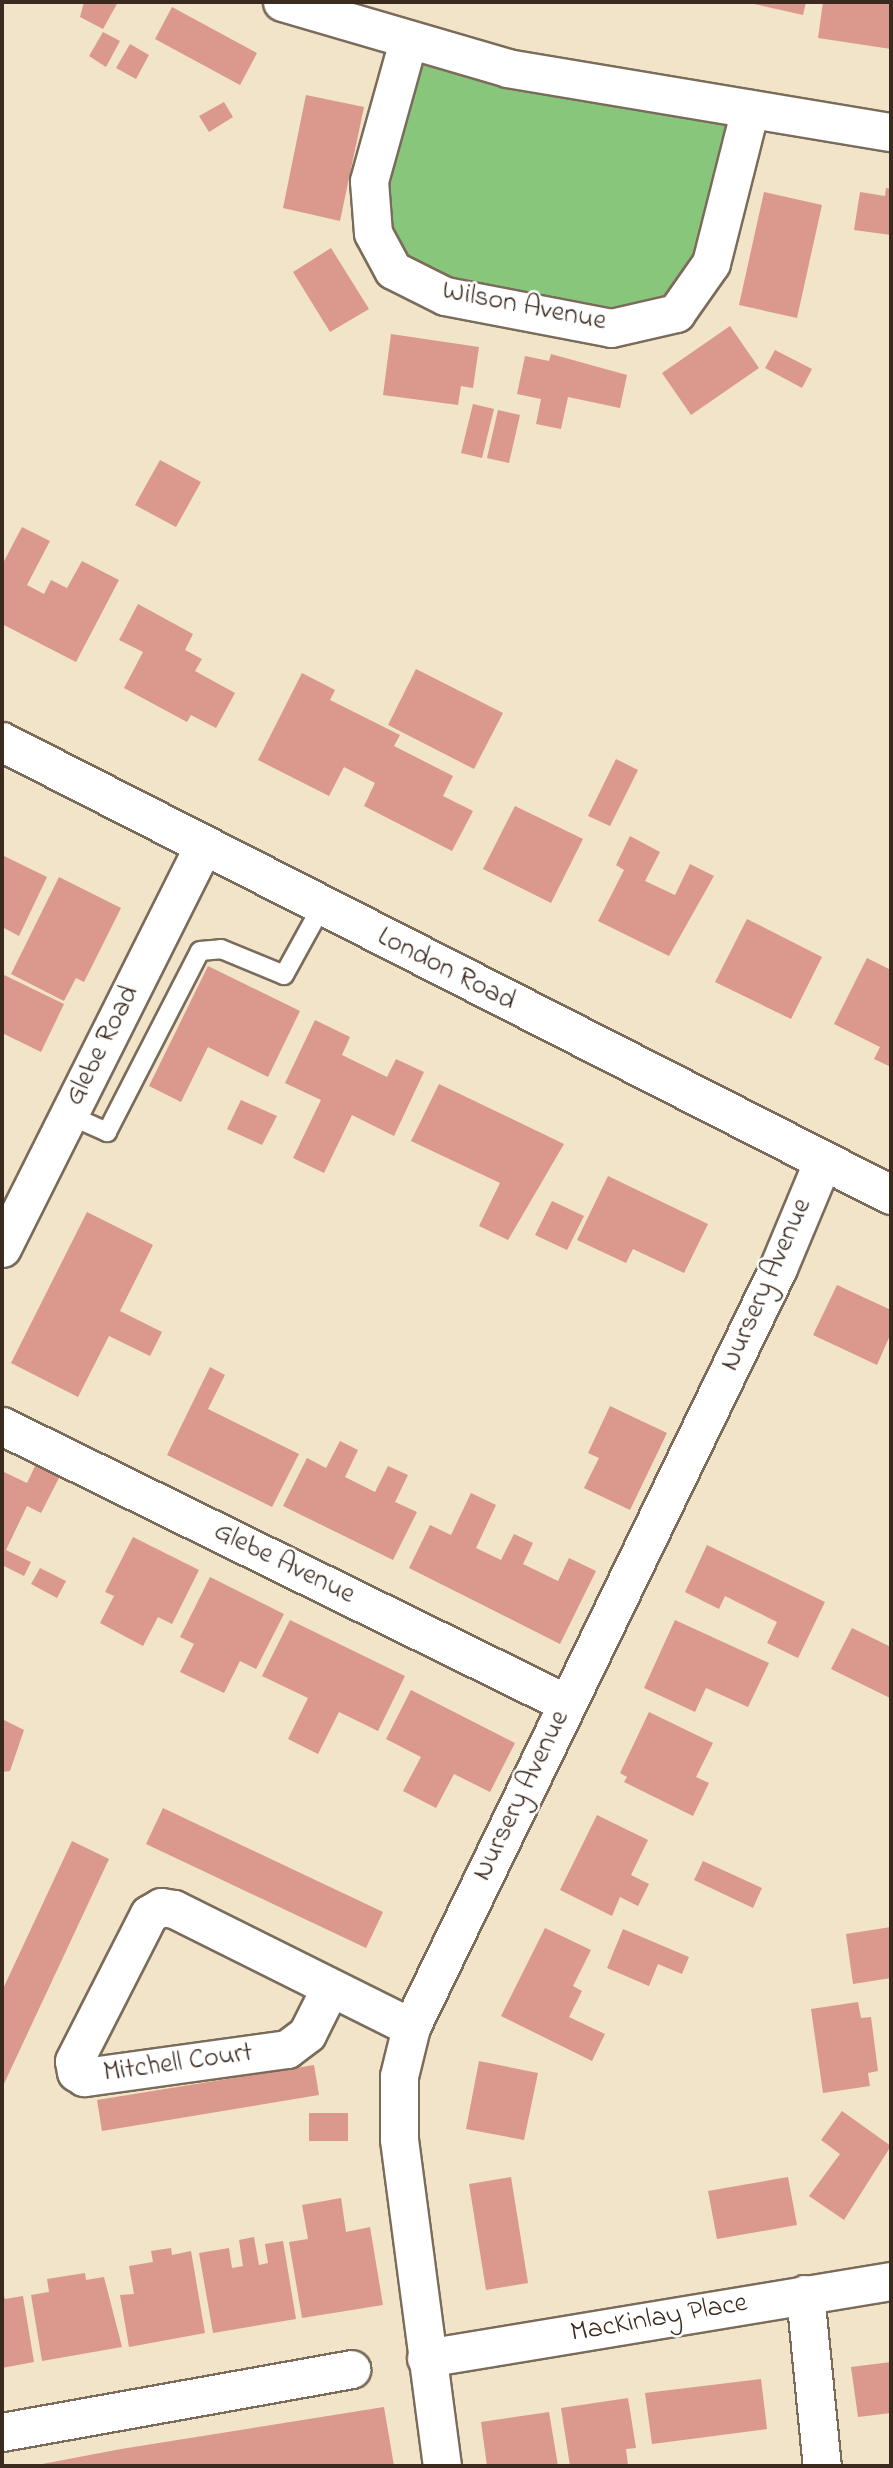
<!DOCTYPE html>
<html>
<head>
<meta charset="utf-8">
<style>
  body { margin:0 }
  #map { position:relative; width:893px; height:2468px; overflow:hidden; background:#f1e4c9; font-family:"Indie Flower",sans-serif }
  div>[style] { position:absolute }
  .green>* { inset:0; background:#88c67c }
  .building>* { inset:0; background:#db988d }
  .roads { filter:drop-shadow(2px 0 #7b6b5a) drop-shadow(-2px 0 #7b6b5a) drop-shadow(0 2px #7b6b5a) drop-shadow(0 -2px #7b6b5a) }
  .lane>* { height:18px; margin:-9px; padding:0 9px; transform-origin:9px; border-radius:9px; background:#fff }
  .street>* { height:37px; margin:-18.5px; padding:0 18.5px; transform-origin:18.5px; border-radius:18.5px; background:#fff }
  .secondary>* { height:38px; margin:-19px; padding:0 19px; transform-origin:19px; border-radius:19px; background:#fff }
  span { translate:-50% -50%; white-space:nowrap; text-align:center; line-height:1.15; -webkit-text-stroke:5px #fff; paint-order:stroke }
  .street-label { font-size:28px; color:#3b2a1e }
  .frame { position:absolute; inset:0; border:4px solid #3b2a1e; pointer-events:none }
</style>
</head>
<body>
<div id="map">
  <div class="green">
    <div style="clip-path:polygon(408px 41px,750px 109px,676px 313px,611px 328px,445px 296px,373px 233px)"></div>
  </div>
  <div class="building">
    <div style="clip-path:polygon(84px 2px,118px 2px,103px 29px,80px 17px)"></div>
    <div style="clip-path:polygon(745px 2px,806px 2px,803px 15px)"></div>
    <div style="clip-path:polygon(823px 2px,891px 2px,891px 49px,818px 38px)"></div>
    <div style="clip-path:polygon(172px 7px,257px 53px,240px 85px,155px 39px)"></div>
    <div style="clip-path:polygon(103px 32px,120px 41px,106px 67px,89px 56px)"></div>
    <div style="clip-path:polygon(130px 44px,149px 55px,136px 79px,116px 68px)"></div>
    <div style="clip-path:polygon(306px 95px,364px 107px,340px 221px,283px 208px)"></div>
    <div style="clip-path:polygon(224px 102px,233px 117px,209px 132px,199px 116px)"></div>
    <div style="clip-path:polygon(886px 188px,891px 189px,891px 235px,854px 230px,860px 192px,885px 196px)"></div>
    <div style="clip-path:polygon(764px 192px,822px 205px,797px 318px,739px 305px)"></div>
    <div style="clip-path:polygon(331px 248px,369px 309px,330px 332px,293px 272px)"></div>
    <div style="clip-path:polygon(730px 326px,759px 368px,691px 415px,662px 373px)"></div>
    <div style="clip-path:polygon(391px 334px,479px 347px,473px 388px,461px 386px,458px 405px,383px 395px)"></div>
    <div style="clip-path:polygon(775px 350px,812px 369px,802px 388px,765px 368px)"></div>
    <div style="clip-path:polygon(551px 354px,627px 375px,620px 408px,568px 397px,561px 429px,536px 424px,541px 399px,517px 394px,525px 356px,549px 361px)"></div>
    <div style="clip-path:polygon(473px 404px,494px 409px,482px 458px,461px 453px)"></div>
    <div style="clip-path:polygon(498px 410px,520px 415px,509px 463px,487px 458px)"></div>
    <div style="clip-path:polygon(160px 460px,201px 482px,176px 527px,135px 505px)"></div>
    <div style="clip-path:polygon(22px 527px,50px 541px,27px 585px,44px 594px,51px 580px,67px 588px,82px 561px,119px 580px,76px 662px,2px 624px,2px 565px)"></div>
    <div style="clip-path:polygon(138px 604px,193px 634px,185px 650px,202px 659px,195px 671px,235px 693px,216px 728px,191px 715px,187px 722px,124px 688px,143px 652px,119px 640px)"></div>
    <div style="clip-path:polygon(416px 669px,503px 713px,474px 769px,388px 725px)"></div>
    <div style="clip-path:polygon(302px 673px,335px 690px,330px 700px,400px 735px,394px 746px,453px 776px,443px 796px,473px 811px,452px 851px,364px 806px,375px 783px,344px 767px,329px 796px,258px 760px)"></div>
    <div style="clip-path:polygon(616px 759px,638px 770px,610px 826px,588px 816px)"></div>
    <div style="clip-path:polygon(515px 806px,583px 839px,551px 903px,483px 869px)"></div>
    <div style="clip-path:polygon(630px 836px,660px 852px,645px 881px,675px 895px,690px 864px,714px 876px,669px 956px,598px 921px,624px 870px,616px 865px)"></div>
    <div style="clip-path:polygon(2px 855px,47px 877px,19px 936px,2px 927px)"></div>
    <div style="clip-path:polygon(59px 877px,121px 908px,84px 982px,76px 978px,64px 1001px,11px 974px)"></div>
    <div style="clip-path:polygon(747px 919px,822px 957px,791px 1019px,715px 982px)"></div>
    <div style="clip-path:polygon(867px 958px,891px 970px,891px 1067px,874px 1059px,880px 1047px,834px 1024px)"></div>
    <div style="clip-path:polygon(208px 966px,300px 1011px,268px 1077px,208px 1047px,181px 1102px,149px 1086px)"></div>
    <div style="clip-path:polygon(2px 974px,64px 1004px,41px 1052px,2px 1033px)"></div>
    <div style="clip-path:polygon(315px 1020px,350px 1037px,342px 1055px,387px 1077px,396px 1059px,424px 1072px,394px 1136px,352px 1115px,324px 1173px,293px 1158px,321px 1100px,285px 1083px)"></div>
    <div style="clip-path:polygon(439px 1084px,564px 1144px,508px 1240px,479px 1226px,500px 1183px,411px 1141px)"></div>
    <div style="clip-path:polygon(241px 1100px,277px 1116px,262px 1145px,227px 1129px)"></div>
    <div style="clip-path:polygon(608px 1176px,708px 1224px,684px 1273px,633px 1249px,626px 1263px,577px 1240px)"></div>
    <div style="clip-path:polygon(552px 1201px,584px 1216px,567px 1250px,535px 1235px)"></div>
    <div style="clip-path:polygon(87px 1212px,153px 1245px,120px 1311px,162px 1332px,150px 1356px,109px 1336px,78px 1397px,11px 1363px)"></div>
    <div style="clip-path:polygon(837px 1285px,891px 1310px,891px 1333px,877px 1365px,813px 1335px)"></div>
    <div style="clip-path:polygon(210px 1367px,225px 1375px,208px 1409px,299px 1454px,272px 1507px,167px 1455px)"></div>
    <div style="clip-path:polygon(610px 1406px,667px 1433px,630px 1510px,584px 1488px,599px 1458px,588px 1453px)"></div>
    <div style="clip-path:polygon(340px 1441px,358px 1450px,345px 1477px,375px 1492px,388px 1466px,408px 1475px,395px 1502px,417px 1512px,393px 1560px,283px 1506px,307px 1458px,326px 1468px)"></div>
    <div style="clip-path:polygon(37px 1462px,61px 1474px,41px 1513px,27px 1506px,6px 1550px,31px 1562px,24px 1576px,2px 1565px,2px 1471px,27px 1483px)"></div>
    <div style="clip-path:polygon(471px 1493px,496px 1505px,476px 1548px,501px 1560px,514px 1534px,533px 1543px,523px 1564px,558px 1581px,569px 1558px,596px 1571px,560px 1644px,409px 1568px,430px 1525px,451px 1535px)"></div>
    <div style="clip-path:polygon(133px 1537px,199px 1570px,172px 1624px,158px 1617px,143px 1646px,100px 1623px,114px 1596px,105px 1592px)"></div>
    <div style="clip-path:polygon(707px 1545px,825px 1602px,798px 1658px,767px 1643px,777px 1622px,725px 1596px,719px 1609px,685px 1592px)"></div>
    <div style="clip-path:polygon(40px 1568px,66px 1581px,57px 1598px,31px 1584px)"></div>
    <div style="clip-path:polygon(210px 1577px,284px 1614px,256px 1669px,240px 1661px,224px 1693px,180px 1672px,194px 1644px,180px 1637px)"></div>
    <div style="clip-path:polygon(290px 1620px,405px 1676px,378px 1731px,339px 1712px,318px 1754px,288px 1739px,308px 1698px,262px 1676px)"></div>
    <div style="clip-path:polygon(675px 1620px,769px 1663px,748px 1707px,706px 1688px,695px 1712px,644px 1688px)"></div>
    <div style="clip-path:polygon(852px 1628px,891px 1647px,890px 1698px,831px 1669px)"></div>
    <div style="clip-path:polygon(411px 1690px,515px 1743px,490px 1792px,454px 1774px,436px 1808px,403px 1791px,421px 1757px,386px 1739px)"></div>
    <div style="clip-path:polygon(649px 1712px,713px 1743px,696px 1777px,709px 1783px,693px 1816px,624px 1782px,627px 1777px,620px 1773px)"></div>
    <div style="clip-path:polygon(2px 1719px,24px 1730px,10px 1771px,2px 1772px)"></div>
    <div style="clip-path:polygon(163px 1808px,383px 1912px,366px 1948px,146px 1844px)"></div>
    <div style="clip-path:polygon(597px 1815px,648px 1840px,631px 1875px,649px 1884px,638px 1906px,620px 1897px,612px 1916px,560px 1890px)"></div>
    <div style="clip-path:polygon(72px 1841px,109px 1859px,2px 2088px,2px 1991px)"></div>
    <div style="clip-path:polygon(703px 1861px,762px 1888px,753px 1908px,694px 1880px)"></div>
    <div style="clip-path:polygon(891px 1927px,891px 1978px,853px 1984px,846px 1934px)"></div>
    <div style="clip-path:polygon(545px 1928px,591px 1950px,573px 1986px,582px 1991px,569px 2017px,605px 2034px,592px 2061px,501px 2016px)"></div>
    <div style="clip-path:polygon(623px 1929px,689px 1957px,682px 1974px,658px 1964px,649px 1986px,607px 1968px)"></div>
    <div style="clip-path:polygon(858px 2002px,861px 2018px,871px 2017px,878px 2071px,868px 2073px,870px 2086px,823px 2093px,811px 2009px)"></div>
    <div style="clip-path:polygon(479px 2061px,538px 2073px,524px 2140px,466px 2129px)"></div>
    <div style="clip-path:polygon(314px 2065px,319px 2095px,102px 2131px,97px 2100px)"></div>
    <div style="clip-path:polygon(842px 2111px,891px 2146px,844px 2220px,809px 2196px,840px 2154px,821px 2140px)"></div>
    <div style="clip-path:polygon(309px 2113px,348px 2113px,348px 2141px,309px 2141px)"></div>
    <div style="clip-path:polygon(511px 2177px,528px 2283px,486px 2290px,469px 2184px)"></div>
    <div style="clip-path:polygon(788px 2177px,797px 2225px,717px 2239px,708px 2191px)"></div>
    <div style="clip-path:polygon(341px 2198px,346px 2232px,370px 2227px,383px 2305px,302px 2318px,289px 2242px,308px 2239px,302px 2205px)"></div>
    <div style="clip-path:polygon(254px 2237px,259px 2265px,268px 2263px,265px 2244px,283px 2241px,296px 2319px,213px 2333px,199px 2253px,229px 2248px,232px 2268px,243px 2266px,239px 2240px)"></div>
    <div style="clip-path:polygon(171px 2248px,172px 2255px,191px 2251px,205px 2333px,129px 2347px,120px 2295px,134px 2294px,129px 2266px,153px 2262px,151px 2251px)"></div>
    <div style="clip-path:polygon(85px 2273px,86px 2280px,104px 2277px,122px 2347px,42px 2361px,31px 2295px,49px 2292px,47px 2279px)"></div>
    <div style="clip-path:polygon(2px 2291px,5px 2299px,23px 2296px,34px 2362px,2px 2368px)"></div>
    <div style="clip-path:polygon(891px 2362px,891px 2413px,858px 2417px,851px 2367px)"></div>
    <div style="clip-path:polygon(761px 2379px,767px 2429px,652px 2444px,645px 2393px)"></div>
    <div style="clip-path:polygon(628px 2398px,636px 2448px,626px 2449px,628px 2465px,570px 2466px,561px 2408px)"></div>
    <div style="clip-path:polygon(384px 2407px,394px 2466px,32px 2466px,121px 2449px)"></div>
    <div style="clip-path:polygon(549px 2412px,558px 2466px,487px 2466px,481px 2422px)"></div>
  </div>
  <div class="roads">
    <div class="lane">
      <div style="left:69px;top:1115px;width:42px;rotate:24.1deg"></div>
      <div style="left:107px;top:1132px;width:203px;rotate:-62.8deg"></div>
      <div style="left:200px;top:951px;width:21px;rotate:-5deg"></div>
      <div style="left:221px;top:949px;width:68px;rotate:22.4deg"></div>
      <div style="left:284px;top:975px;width:79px;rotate:-61.2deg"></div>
    </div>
    <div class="street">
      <div style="left:282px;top:2px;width:234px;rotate:16.3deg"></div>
      <div style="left:507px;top:68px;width:389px;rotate:9.5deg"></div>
      <div style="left:408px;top:41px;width:145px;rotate:105.6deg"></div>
      <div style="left:369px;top:181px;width:52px;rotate:85.6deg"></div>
      <div style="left:373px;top:233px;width:42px;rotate:61.6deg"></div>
      <div style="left:393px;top:270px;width:58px;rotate:26.6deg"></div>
      <div style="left:445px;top:296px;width:169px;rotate:10.9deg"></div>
      <div style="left:611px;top:328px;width:67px;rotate:-13deg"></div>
      <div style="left:676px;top:313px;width:61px;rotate:-55deg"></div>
      <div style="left:711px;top:263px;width:159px;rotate:-75.8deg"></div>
      <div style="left:2px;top:1248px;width:451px;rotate:-63.4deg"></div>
      <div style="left:2px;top:1426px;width:628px;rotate:26.16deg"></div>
      <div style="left:330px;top:1988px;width:51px;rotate:116.6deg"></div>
      <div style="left:307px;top:2034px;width:25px;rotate:143deg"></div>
      <div style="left:287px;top:2049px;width:205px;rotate:172.1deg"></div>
      <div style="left:84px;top:2077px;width:9px;rotate:-148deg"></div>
      <div style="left:76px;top:2072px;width:11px;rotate:-100deg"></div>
      <div style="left:74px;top:2061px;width:165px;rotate:-63deg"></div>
      <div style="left:149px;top:1914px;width:14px;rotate:-30deg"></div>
      <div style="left:161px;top:1907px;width:13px;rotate:9deg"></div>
      <div style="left:174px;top:1909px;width:265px;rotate:26.5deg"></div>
      <div style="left:805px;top:2294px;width:173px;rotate:84.4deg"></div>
      <div style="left:426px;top:2358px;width:471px;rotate:-9.4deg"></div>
      <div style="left:2px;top:2432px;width:355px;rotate:-10.2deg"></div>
      <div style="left:442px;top:2466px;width:330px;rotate:-97.5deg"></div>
      <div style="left:399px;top:2139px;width:63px;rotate:-90deg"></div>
      <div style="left:399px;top:2076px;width:50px;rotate:-76.2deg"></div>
      <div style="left:411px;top:2027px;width:843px;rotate:-64.19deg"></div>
      <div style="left:778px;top:1268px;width:114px;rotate:-67.3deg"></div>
    </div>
    <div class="secondary">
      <div style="left:2px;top:742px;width:998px;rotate:27deg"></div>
    </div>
  </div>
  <div class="street-label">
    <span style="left:524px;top:307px;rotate:11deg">Wilson Avenue</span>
    <span style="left:446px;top:970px;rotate:27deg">London Road</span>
    <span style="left:103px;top:1046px;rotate:-63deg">Glebe Road</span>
    <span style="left:767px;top:1285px;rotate:-66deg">Nursery Avenue</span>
    <span style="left:284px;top:1564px;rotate:26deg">Glebe Avenue</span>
    <span style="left:522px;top:1796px;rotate:-64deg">Nursery Avenue</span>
    <span style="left:178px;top:2064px;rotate:-8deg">Mitchell Court</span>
    <span style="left:659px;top:2319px;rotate:-10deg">MacKinlay Place</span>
  </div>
  <div class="frame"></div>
</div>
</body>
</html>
